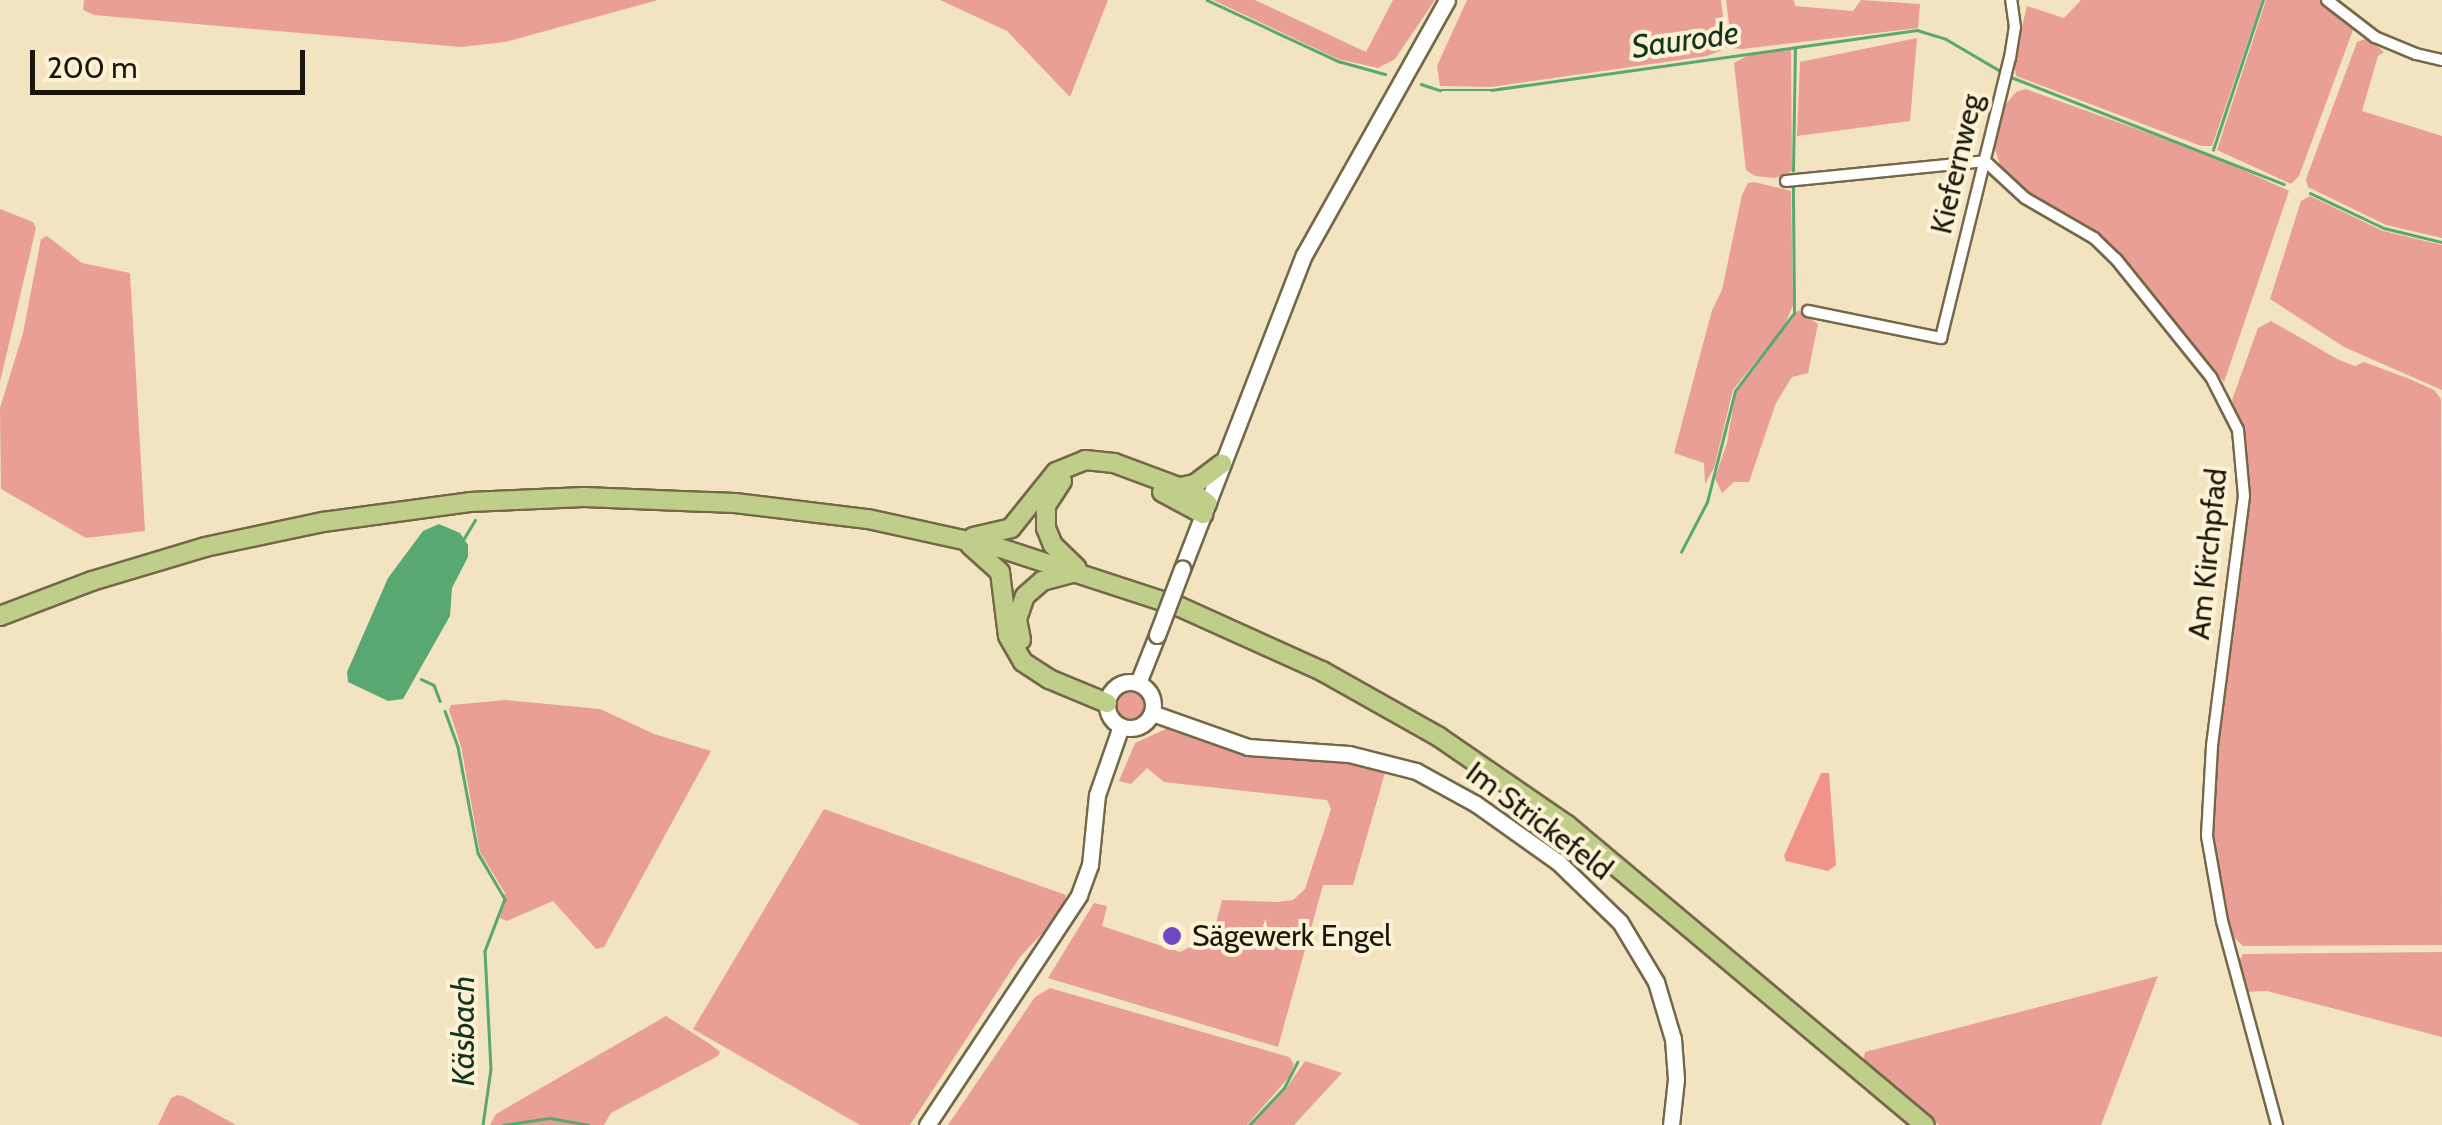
<!DOCTYPE html>
<html>
<head>
<meta charset="utf-8">
<style>
  body { margin:0 }
  #map { position:relative; width:2442px; height:1125px; overflow:hidden; background:#f2e4c1; font-family:Cabin,sans-serif }
  div>[style] { position:absolute }
  .green>* { inset:0; background:#e99f95 }
  .round { border-radius:50% }
  .forest>* { inset:0; background:#f09488 }
  .water>* { inset:0; background:#5aa871 }
  .stream>* { height:2.5px; margin:-1.25px; padding:0 1.25px; transform-origin:1.25px; border-radius:1.25px; background:#5aa871 }
  .roads { filter:drop-shadow(2px 0 #746848) drop-shadow(-2px 0 #746848) drop-shadow(0 2px #746848) drop-shadow(0 -2px #746848) }
  .street>* { height:10px; margin:-5px; padding:0 5px; transform-origin:5px; border-radius:5px; background:#fff }
  .secondary>* { height:15px; margin:-7.5px; padding:0 7.5px; transform-origin:7.5px; border-radius:7.5px; background:#fff }
  .secondary>.ring { margin:-7.5px; padding:0; box-sizing:content-box; background:none; border:15px solid #fff; border-radius:50% }
  .primary>* { height:18px; margin:-9px; padding:0 9px; transform-origin:9px; border-radius:9px; background:#bfce88 }
  .bridges { filter:drop-shadow(2px 0 #746848) drop-shadow(-2px 0 #746848) drop-shadow(0 2px #746848) drop-shadow(0 -2px #746848) }
  .secondary-bridge>* { height:15px; margin:-7.5px; padding:0 7.5px; transform-origin:7.5px; border-radius:7.5px; background:#fff }
  .dots>* { width:28px; height:28px; translate:-50% -50%; box-sizing:border-box; border:5px solid #fdf2d5; border-radius:50% }
  span { translate:-50% -50%; white-space:nowrap; text-align:center; line-height:1.15; -webkit-text-stroke:8px #fdf2d5; paint-order:stroke }
  .street-label { font-size:30px; color:#1a1609 }
  .poi-label { font-size:30px; color:#1a1609 }
  .left { translate:0 -50%; text-align:left }
  .water-label { font-size:32px; color:#13351e; font-style:italic }
  .scale { position:absolute; left:30px; top:50px; width:275px; height:45px; box-sizing:border-box; border:5px solid #1a1609; border-top:0; padding-left:12px; font-size:30px; line-height:35px; white-space:nowrap; color:#1a1609; -webkit-text-stroke:8px #fdf2d5; paint-order:stroke }
</style>
</head>
<body>
<div id="map">
  <div class="green">
    <div style="clip-path:polygon(84px 0,658px 0,505px 42px,461px 47px,94px 15px,83px 10px)"></div>
    <div style="clip-path:polygon(940px 0,1108px 0,1070px 97px,1007px 31px)"></div>
    <div style="clip-path:polygon(1213px 0,1255px 0,1366px 52px,1393px 0,1435px 0,1395px 59px,1378px 68px,1338px 59px)"></div>
    <div style="clip-path:polygon(1467px 0,1721px 0,1727px 48px,1707px 56px,1491px 87px,1440px 86px,1437px 66px)"></div>
    <div style="clip-path:polygon(1726px 0,1794px 0,1795px 6px,1853px 11px,1861px 0,1920px 4px,1918px 28px,1742px 49px,1732px 48px)"></div>
    <div style="clip-path:polygon(2081px 0,2262px 0,2212px 146px,2201px 146px,2016px 76px,2014px 60px,2027px 6px,2064px 18px)"></div>
    <div style="clip-path:polygon(2266px 0,2322px 0,2353px 30px,2299px 176px,2291px 184px,2217px 150px)"></div>
    <div style="clip-path:polygon(1917px 38px,1910px 121px,1797px 136px,1800px 62px)"></div>
    <div style="clip-path:polygon(2368px 38px,2384px 52px,2378px 56px,2362px 111px,2442px 136px,2442px 238px,2386px 225px,2308px 187px,2306px 179px,2357px 42px)"></div>
    <div style="clip-path:polygon(1791px 49px,1792px 171px,1775px 178px,1755px 176px,1746px 170px,1734px 63px,1751px 54px)"></div>
    <div style="clip-path:polygon(2026px 89px,2212px 156px,2289px 191px,2224px 382px,2109px 244px,2026px 194px,2002px 171px,1994px 146px,2000px 111px,2016px 92px)"></div>
    <div style="clip-path:polygon(1754px 182px,1791px 191px,1793px 305px,1785px 325px,1733px 390px,1714px 468px,1705px 484px,1704px 463px,1674px 453px,1712px 310px,1722px 290px,1742px 195px,1748px 183px)"></div>
    <div style="clip-path:polygon(2310px 196px,2383px 231px,2442px 245px,2442px 390px,2344px 347px,2270px 299px,2301px 201px)"></div>
    <div style="clip-path:polygon(0 209px,33px 222px,36px 228px,0 382px)"></div>
    <div style="clip-path:polygon(47px 236px,82px 263px,130px 273px,145px 531px,86px 538px,1px 489px,0 408px,23px 333px,41px 239px)"></div>
    <div style="clip-path:polygon(1798px 310px,1818px 324px,1808px 373px,1792px 377px,1776px 403px,1749px 482px,1734px 482px,1722px 493px,1715px 478px,1727px 443px,1736px 391px)"></div>
    <div style="clip-path:polygon(2271px 321px,2339px 360px,2355px 366px,2364px 362px,2410px 379px,2434px 390px,2441px 399px,2442px 945px,2243px 946px,2230px 934px,2212px 835px,2216px 746px,2249px 479px,2243px 429px,2232px 400px,2258px 328px)"></div>
    <div class="round" style="left:1113px;top:688px;width:34px;height:34px"></div>
    <div style="clip-path:polygon(506px 700px,600px 709px,654px 734px,711px 751px,604px 947px,596px 949px,553px 901px,507px 921px,500px 918px,505px 893px,480px 852px,461px 746px,449px 710px,451px 705px)"></div>
    <div style="clip-path:polygon(1168px 728px,1247px 754px,1348px 761px,1386px 769px,1353px 885px,1323px 885px,1278px 1047px,1048px 978px,1094px 903px,1107px 906px,1102px 926px,1180px 952px,1213px 935px,1222px 900px,1278px 902px,1293px 900px,1305px 889px,1331px 809px,1327px 800px,1164px 782px,1147px 768px,1131px 784px,1119px 781px,1135px 743px)"></div>
    <div style="clip-path:polygon(824px 809px,1066px 895px,1061px 913px,1020px 957px,910px 1125px,860px 1125px,693px 1029px)"></div>
    <div style="clip-path:polygon(2442px 952px,2442px 1037px,2267px 991px,2244px 992px,2237px 965px,2243px 954px)"></div>
    <div style="clip-path:polygon(2158px 976px,2101px 1125px,1939px 1125px,1863px 1062px,1865px 1052px)"></div>
    <div style="clip-path:polygon(1050px 988px,1289px 1057px,1294px 1064px,1290px 1076px,1247px 1125px,948px 1125px,1035px 997px)"></div>
    <div style="clip-path:polygon(666px 1016px,710px 1044px,720px 1052px,718px 1056px,611px 1113px,604px 1125px,490px 1125px,496px 1114px)"></div>
    <div style="clip-path:polygon(1305px 1061px,1342px 1073px,1294px 1125px,1250px 1125px,1285px 1090px)"></div>
    <div style="clip-path:polygon(178px 1095px,185px 1097px,236px 1125px,158px 1125px,171px 1098px)"></div>
  </div>
  <div class="forest">
    <div style="clip-path:polygon(1821px 773px,1829px 773px,1836px 865px,1828px 871px,1786px 861px,1784px 856px)"></div>
  </div>
  <div class="water">
    <div style="clip-path:polygon(439px 524px,460px 533px,468px 545px,468px 557px,452px 588px,450px 616px,403px 699px,388px 701px,348px 682px,347px 672px,388px 578px,423px 531px)"></div>
  </div>
  <div class="stream">
    <div style="left:1207px;top:0;width:145px;rotate:25deg"></div>
    <div style="left:1338px;top:61px;width:49px;rotate:15.5deg"></div>
    <div style="left:2011px;top:77px;width:293px;rotate:21.4deg"></div>
    <div style="left:1421px;top:84px;width:20px;rotate:18deg"></div>
    <div style="left:1440px;top:90px;width:51px"></div>
    <div style="left:1491px;top:90px;width:430px;rotate:-8deg"></div>
    <div style="left:1917px;top:30px;width:30px;rotate:17deg"></div>
    <div style="left:1946px;top:39px;width:67px;rotate:30.4deg"></div>
    <div style="left:2213px;top:150px;width:158px;rotate:-71.6deg"></div>
    <div style="left:1793px;top:171px;width:123px;rotate:-89.1deg"></div>
    <div style="left:2310px;top:193px;width:82px;rotate:25.3deg"></div>
    <div style="left:2384px;top:228px;width:60px;rotate:13.6deg"></div>
    <div style="left:463px;top:540px;width:23px;rotate:-59deg"></div>
    <div style="left:1681px;top:552px;width:56px;rotate:-62.5deg"></div>
    <div style="left:1707px;top:502px;width:114px;rotate:-75.8deg"></div>
    <div style="left:1735px;top:391px;width:98px;rotate:-52.9deg"></div>
    <div style="left:1794px;top:313px;width:126px;rotate:-90.5deg"></div>
    <div style="left:421px;top:679px;width:14px;rotate:25deg"></div>
    <div style="left:434px;top:685px;width:17px;rotate:69deg"></div>
    <div style="left:445px;top:711px;width:38px;rotate:70deg"></div>
    <div style="left:458px;top:747px;width:108px;rotate:79.3deg"></div>
    <div style="left:478px;top:853px;width:53px;rotate:59.6deg"></div>
    <div style="left:505px;top:899px;width:56px;rotate:111deg"></div>
    <div style="left:485px;top:951px;width:118px;rotate:87.1deg"></div>
    <div style="left:491px;top:1069px;width:57px;rotate:98.1deg"></div>
    <div style="left:503px;top:1125px;width:48px;rotate:-8.5deg"></div>
    <div style="left:550px;top:1118px;width:39px;rotate:10deg"></div>
    <div style="left:1249px;top:1125px;width:51px;rotate:-46.6deg"></div>
    <div style="left:1284px;top:1088px;width:29px;rotate:-63deg"></div>
  </div>
  <div class="roads">
    <div class="street">
      <div style="left:2327px;top:0;width:61px;rotate:37.6deg"></div>
      <div style="left:2375px;top:37px;width:44px;rotate:22.5deg"></div>
      <div style="left:2416px;top:54px;width:27px;rotate:13deg"></div>
      <div style="left:1985px;top:161px;width:54px;rotate:42.8deg"></div>
      <div style="left:2025px;top:198px;width:80px;rotate:30.1deg"></div>
      <div style="left:2094px;top:238px;width:30px;rotate:44deg"></div>
      <div style="left:2116px;top:259px;width:151px;rotate:51.2deg"></div>
      <div style="left:2211px;top:377px;width:59px;rotate:63deg"></div>
      <div style="left:2238px;top:430px;width:66px;rotate:84.8deg"></div>
      <div style="left:2244px;top:496px;width:252px;rotate:97.3deg"></div>
      <div style="left:2212px;top:746px;width:90px;rotate:93.2deg"></div>
      <div style="left:2207px;top:836px;width:86px;rotate:80deg"></div>
      <div style="left:2222px;top:921px;width:211px;rotate:74.9deg"></div>
      <div style="left:1786px;top:181px;width:200px;rotate:-5.7deg"></div>
      <div style="left:1808px;top:311px;width:136px;rotate:11.5deg"></div>
      <div style="left:1941px;top:338px;width:288px;rotate:-76.2deg"></div>
      <div style="left:2010px;top:58px;width:31px;rotate:-81deg"></div>
      <div style="left:2015px;top:27px;width:27px;rotate:-98deg"></div>
    </div>
    <div class="secondary">
      <div style="left:1182px;top:569px;width:337px;rotate:-68.8deg"></div>
      <div style="left:1304px;top:255px;width:292px;rotate:-60.7deg"></div>
      <div class="ring" style="left:1107px;top:682px;width:31px;height:31px"></div>
      <div style="left:1138px;top:683px;width:52px;rotate:-68.4deg"></div>
      <div style="left:1152px;top:713px;width:102px;rotate:19.5deg"></div>
      <div style="left:1248px;top:747px;width:101px;rotate:4deg"></div>
      <div style="left:1349px;top:754px;width:69px;rotate:14.2deg"></div>
      <div style="left:1416px;top:771px;width:68px;rotate:28.8deg"></div>
      <div style="left:1476px;top:804px;width:100px;rotate:35.3deg"></div>
      <div style="left:1558px;top:862px;width:86px;rotate:44.1deg"></div>
      <div style="left:1620px;top:922px;width:70px;rotate:59deg"></div>
      <div style="left:1656px;top:982px;width:59px;rotate:73.4deg"></div>
      <div style="left:1673px;top:1039px;width:40px;rotate:85.7deg"></div>
      <div style="left:1676px;top:1079px;width:46px;rotate:96.2deg"></div>
      <div style="left:927px;top:1125px;width:276px;rotate:-56.5deg"></div>
      <div style="left:1079px;top:895px;width:32px;rotate:-70deg"></div>
      <div style="left:1090px;top:865px;width:70px;rotate:-84.3deg"></div>
      <div style="left:1097px;top:795px;width:73px;rotate:-70.8deg"></div>
    </div>
    <div class="primary">
      <div style="left:1062px;top:481px;width:30px;rotate:123deg"></div>
      <div style="left:1046px;top:506px;width:22px;rotate:90deg"></div>
      <div style="left:1046px;top:528px;width:18px;rotate:68deg"></div>
      <div style="left:1053px;top:545px;width:33px;rotate:44deg"></div>
      <div style="left:1180px;top:487px;width:15px;rotate:-11deg"></div>
      <div style="left:1195px;top:484px;width:34px;rotate:-37deg"></div>
      <div style="left:1162px;top:492px;width:47px;rotate:28.2deg"></div>
      <div style="left:973px;top:537px;width:39px;rotate:-13deg"></div>
      <div style="left:1011px;top:528px;width:72px;rotate:-51.2deg"></div>
      <div style="left:1056px;top:472px;width:31px;rotate:-22deg"></div>
      <div style="left:1085px;top:460px;width:29px;rotate:6deg"></div>
      <div style="left:1114px;top:463px;width:83px;rotate:20.4deg"></div>
      <div style="left:1192px;top:492px;width:19px;rotate:36deg"></div>
      <div style="left:970px;top:545px;width:40px;rotate:42deg"></div>
      <div style="left:1000px;top:572px;width:64px;rotate:82.9deg"></div>
      <div style="left:1008px;top:636px;width:30px;rotate:60deg"></div>
      <div style="left:1023px;top:662px;width:31px;rotate:33deg"></div>
      <div style="left:1049px;top:679px;width:63px;rotate:22.5deg"></div>
      <div style="left:0;top:616px;width:98px;rotate:-20.8deg"></div>
      <div style="left:92px;top:581px;width:118px;rotate:-16.7deg"></div>
      <div style="left:205px;top:547px;width:121px;rotate:-12deg"></div>
      <div style="left:323px;top:522px;width:148px;rotate:-7.7deg"></div>
      <div style="left:470px;top:502px;width:114px;rotate:-2.5deg"></div>
      <div style="left:584px;top:497px;width:151px;rotate:2.3deg"></div>
      <div style="left:735px;top:503px;width:134px;rotate:6.9deg"></div>
      <div style="left:868px;top:519px;width:135px;rotate:12.4deg"></div>
      <div style="left:1000px;top:548px;width:189px;rotate:18.1deg"></div>
      <div style="left:1180px;top:607px;width:156px;rotate:24.3deg"></div>
      <div style="left:1322px;top:671px;width:134px;rotate:29.4deg"></div>
      <div style="left:1439px;top:737px;width:155px;rotate:34.5deg"></div>
      <div style="left:1567px;top:825px;width:467px;rotate:40deg"></div>
      <div style="left:1021px;top:640px;width:21px;rotate:-101deg"></div>
      <div style="left:1017px;top:619px;width:24px;rotate:-71deg"></div>
      <div style="left:1025px;top:596px;width:23px;rotate:-41deg"></div>
      <div style="left:1042px;top:581px;width:35px;rotate:-15deg"></div>
    </div>
  </div>
  <div class="bridges">
    <div class="secondary-bridge">
      <div style="left:1157px;top:635px;width:71px;rotate:-69.3deg"></div>
    </div>
  </div>
  <div class="dots">
    <div style="left:1172px;top:936px;background:#7048c1"></div>
  </div>
  <div class="street-label">
    <span style="left:1957px;top:164px;rotate:-77deg">Kiefernweg</span>
    <span style="left:2208px;top:554px;rotate:-84deg">Am Kirchpfad</span>
    <span style="left:1539px;top:821px;rotate:37deg">Im Strickefeld</span>
  </div>
  <div class="poi-label">
    <span class="left" style="left:1192px;top:936px">Sägewerk Engel</span>
  </div>
  <div class="water-label">
    <span style="left:1685px;top:40px;rotate:-8deg">Saurode</span>
    <span style="left:463px;top:1031px;rotate:-90deg">Käsbach</span>
  </div>
  <div class="scale">200 m</div>
</div>
</body>
</html>
